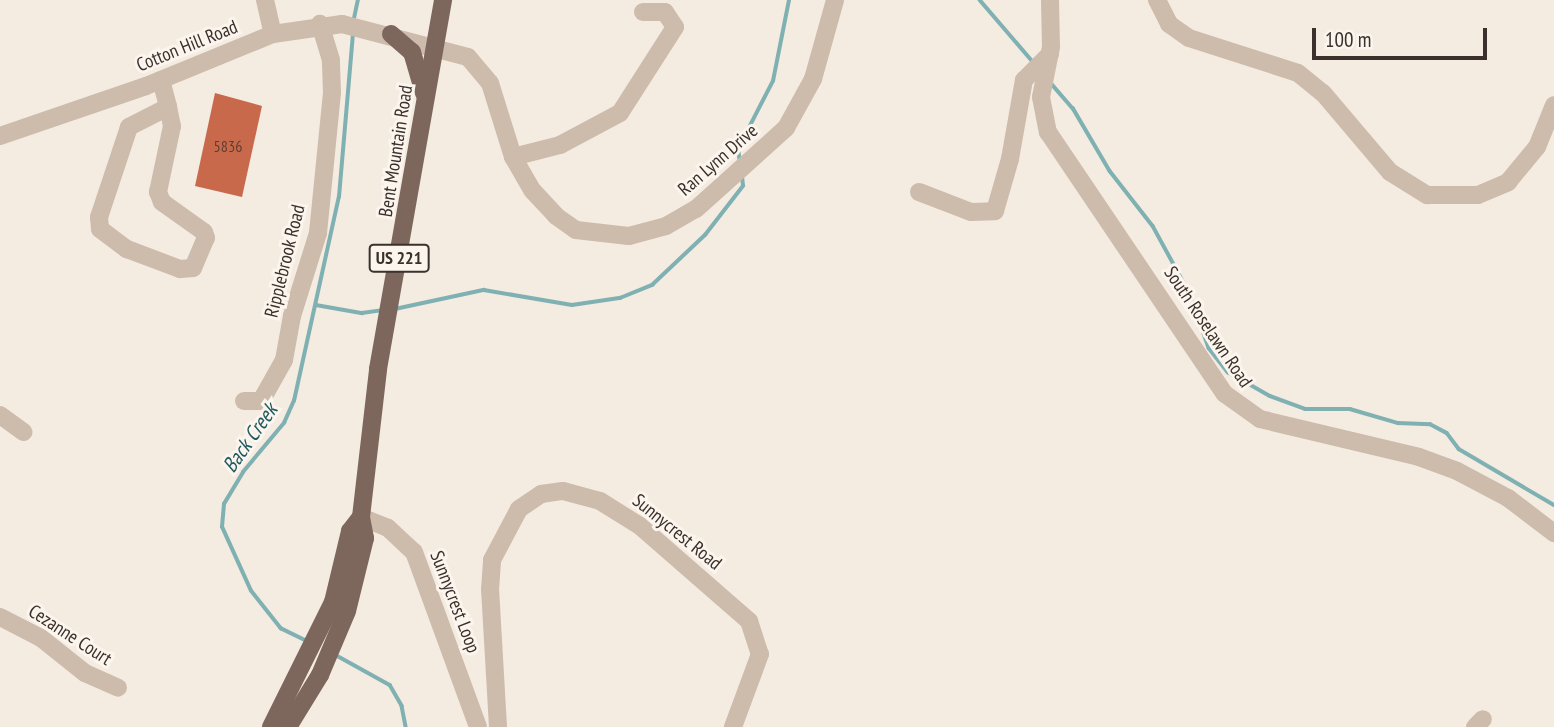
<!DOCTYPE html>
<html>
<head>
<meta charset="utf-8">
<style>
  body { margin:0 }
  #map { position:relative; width:1554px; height:727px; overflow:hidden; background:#f4ebe1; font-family:"PT Sans Narrow",sans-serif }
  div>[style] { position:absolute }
  .stream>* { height:3.5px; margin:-1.75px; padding:0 1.75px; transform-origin:1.75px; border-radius:1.75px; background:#7fb0b2 }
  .building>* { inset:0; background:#c8694b }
  .minor>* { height:18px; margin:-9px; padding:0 9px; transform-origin:9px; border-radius:9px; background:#cdbbac }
  .major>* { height:18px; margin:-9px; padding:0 9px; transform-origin:9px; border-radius:9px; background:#7d675c }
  span { translate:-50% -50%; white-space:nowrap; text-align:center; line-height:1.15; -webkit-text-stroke:6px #fbf5ee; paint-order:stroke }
  .number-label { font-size:16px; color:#5e3e33 }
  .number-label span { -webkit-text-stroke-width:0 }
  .shield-label span { padding:2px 5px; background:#fbf5ee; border:2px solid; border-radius:5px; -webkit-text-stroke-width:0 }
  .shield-label { font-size:18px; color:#3b302b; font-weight:700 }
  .street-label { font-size:19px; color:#3b302b }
  .water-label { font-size:21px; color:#1f5a5e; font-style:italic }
  .scale { position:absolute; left:1312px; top:28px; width:175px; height:32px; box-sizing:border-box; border:4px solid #3b302b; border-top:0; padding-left:9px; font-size:21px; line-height:24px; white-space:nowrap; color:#3b302b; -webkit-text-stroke:5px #fbf5ee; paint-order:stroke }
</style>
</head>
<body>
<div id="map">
  <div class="stream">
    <div style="left:980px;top:0;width:83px;rotate:49.4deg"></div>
    <div style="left:353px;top:23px;width:24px;rotate:-78deg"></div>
    <div style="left:1050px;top:82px;width:35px;rotate:49deg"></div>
    <div style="left:1073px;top:108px;width:73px;rotate:59.6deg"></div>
    <div style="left:1110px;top:171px;width:70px;rotate:52deg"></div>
    <div style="left:1153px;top:226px;width:77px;rotate:61.4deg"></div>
    <div style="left:1190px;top:294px;width:57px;rotate:70.6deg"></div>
    <div style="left:1209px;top:348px;width:31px;rotate:52deg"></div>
    <div style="left:1228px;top:372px;width:48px;rotate:29.7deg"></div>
    <div style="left:1270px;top:396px;width:37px;rotate:20deg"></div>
    <div style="left:1305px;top:409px;width:45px"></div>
    <div style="left:1350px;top:409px;width:50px;rotate:16.3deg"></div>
    <div style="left:1398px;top:423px;width:32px;rotate:2deg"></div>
    <div style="left:1430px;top:424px;width:19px;rotate:28deg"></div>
    <div style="left:1447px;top:433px;width:20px;rotate:53deg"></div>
    <div style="left:1459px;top:449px;width:110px;rotate:30.5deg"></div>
    <div style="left:740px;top:163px;width:14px;rotate:-98deg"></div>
    <div style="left:738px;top:149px;width:76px;rotate:-62.8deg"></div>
    <div style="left:773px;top:81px;width:83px;rotate:-78.8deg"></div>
    <div style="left:316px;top:305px;width:47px;rotate:9.9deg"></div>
    <div style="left:362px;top:313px;width:22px;rotate:-8deg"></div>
    <div style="left:395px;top:309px;width:91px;rotate:-12.1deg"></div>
    <div style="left:484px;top:290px;width:89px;rotate:9.7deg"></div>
    <div style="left:572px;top:305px;width:49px;rotate:-8.3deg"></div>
    <div style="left:620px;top:298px;width:35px;rotate:-22deg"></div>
    <div style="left:652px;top:285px;width:73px;rotate:-43.3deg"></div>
    <div style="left:705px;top:235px;width:62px;rotate:-52.2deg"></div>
    <div style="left:743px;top:186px;width:9px;rotate:-96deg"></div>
    <div style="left:308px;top:642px;width:30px;rotate:-154deg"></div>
    <div style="left:281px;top:629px;width:48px;rotate:-128.3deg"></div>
    <div style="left:251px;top:591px;width:70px;rotate:-114.4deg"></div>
    <div style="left:222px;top:527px;width:23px;rotate:-85deg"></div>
    <div style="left:224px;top:504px;width:37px;rotate:-59deg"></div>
    <div style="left:243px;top:472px;width:64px;rotate:-50.1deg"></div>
    <div style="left:284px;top:423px;width:24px;rotate:-66deg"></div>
    <div style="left:294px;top:401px;width:209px;rotate:-77.6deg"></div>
    <div style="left:339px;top:197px;width:164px;rotate:-85.1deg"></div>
    <div style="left:334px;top:654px;width:64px;rotate:29deg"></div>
    <div style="left:390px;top:685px;width:24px;rotate:60deg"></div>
    <div style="left:402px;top:706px;width:21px;rotate:79deg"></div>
  </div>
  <div class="building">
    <div style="clip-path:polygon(215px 93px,262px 106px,242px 197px,195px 186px)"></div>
  </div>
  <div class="minor">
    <div style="left:265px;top:0;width:35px;rotate:77deg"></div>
    <div style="left:1050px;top:0;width:47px;rotate:88.8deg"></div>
    <div style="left:1051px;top:47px;width:51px;rotate:101.3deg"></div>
    <div style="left:1041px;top:97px;width:36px;rotate:79deg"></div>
    <div style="left:1048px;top:132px;width:316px;rotate:56deg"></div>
    <div style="left:1225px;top:394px;width:43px;rotate:35.5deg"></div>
    <div style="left:1260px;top:419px;width:163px;rotate:13.4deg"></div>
    <div style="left:1419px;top:457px;width:40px;rotate:20.2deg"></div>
    <div style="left:1457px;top:471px;width:58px;rotate:27.9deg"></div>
    <div style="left:1508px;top:498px;width:58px;rotate:37.3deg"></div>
    <div style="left:1157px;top:0;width:27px;rotate:63deg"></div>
    <div style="left:1169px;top:24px;width:24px;rotate:35deg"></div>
    <div style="left:1189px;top:38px;width:114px;rotate:17.8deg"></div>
    <div style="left:1298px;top:73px;width:32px;rotate:39deg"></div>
    <div style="left:1323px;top:93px;width:104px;rotate:49.7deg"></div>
    <div style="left:1390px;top:172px;width:44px;rotate:31.9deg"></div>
    <div style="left:1427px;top:195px;width:51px"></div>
    <div style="left:1478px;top:195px;width:33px;rotate:-23deg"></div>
    <div style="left:1508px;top:182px;width:45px;rotate:-50.4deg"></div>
    <div style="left:1537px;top:147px;width:45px;rotate:-68deg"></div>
    <div style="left:161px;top:80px;width:28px;rotate:75deg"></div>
    <div style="left:168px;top:107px;width:44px;rotate:152.9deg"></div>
    <div style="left:129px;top:127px;width:95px;rotate:108.4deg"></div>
    <div style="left:99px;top:217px;width:12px;rotate:85deg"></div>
    <div style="left:100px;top:229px;width:34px;rotate:37deg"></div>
    <div style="left:127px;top:249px;width:57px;rotate:20.7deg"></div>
    <div style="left:180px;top:269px;width:13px;rotate:-4deg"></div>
    <div style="left:193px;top:268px;width:33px;rotate:-67deg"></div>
    <div style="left:206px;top:238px;width:6px;rotate:-108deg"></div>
    <div style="left:204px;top:232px;width:52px;rotate:-144.5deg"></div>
    <div style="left:162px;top:202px;width:11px;rotate:-112deg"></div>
    <div style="left:158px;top:192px;width:67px;rotate:-78deg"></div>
    <div style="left:172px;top:126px;width:19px;rotate:-102deg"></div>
    <div style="left:0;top:136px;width:154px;rotate:-18.9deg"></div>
    <div style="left:146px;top:86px;width:137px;rotate:-22.3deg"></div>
    <div style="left:273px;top:34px;width:70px;rotate:-8.2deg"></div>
    <div style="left:342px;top:24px;width:130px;rotate:14.7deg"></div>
    <div style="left:468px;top:57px;width:34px;rotate:50deg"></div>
    <div style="left:490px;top:83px;width:77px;rotate:72.7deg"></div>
    <div style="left:513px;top:157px;width:39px;rotate:60deg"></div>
    <div style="left:533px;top:191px;width:34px;rotate:47deg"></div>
    <div style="left:556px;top:216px;width:24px;rotate:35deg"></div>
    <div style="left:576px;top:230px;width:53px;rotate:6.5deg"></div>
    <div style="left:629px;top:236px;width:38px;rotate:-15deg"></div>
    <div style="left:666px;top:226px;width:34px;rotate:-30deg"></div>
    <div style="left:696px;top:209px;width:121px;rotate:-42deg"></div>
    <div style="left:786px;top:128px;width:56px;rotate:-61.1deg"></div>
    <div style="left:813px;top:79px;width:82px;rotate:-74.4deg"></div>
    <div style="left:513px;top:157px;width:49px;rotate:-14.3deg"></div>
    <div style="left:560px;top:145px;width:68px;rotate:-28.1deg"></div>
    <div style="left:620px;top:113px;width:102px;rotate:-57.4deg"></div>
    <div style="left:675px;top:27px;width:18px;rotate:-124deg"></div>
    <div style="left:665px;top:12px;width:22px;rotate:180deg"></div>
    <div style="left:919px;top:192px;width:56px;rotate:21deg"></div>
    <div style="left:971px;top:212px;width:24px;rotate:-2deg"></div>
    <div style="left:995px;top:211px;width:54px;rotate:-73.9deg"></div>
    <div style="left:1010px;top:159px;width:80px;rotate:-80deg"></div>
    <div style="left:1024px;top:80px;width:37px;rotate:-45deg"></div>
    <div style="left:244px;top:401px;width:17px"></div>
    <div style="left:261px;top:401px;width:47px;rotate:-60.7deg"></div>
    <div style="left:284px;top:360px;width:45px;rotate:-79.7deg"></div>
    <div style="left:292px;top:316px;width:87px;rotate:-72.6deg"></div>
    <div style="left:318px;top:233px;width:141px;rotate:-84.3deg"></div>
    <div style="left:332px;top:93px;width:33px;rotate:-92deg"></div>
    <div style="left:331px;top:60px;width:38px;rotate:-107deg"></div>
    <div style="left:0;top:415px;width:29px;rotate:36deg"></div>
    <div style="left:361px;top:517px;width:29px;rotate:22deg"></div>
    <div style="left:388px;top:528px;width:35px;rotate:43deg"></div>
    <div style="left:414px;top:552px;width:186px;rotate:69.9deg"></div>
    <div style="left:0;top:617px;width:46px;rotate:27.1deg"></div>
    <div style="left:41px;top:638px;width:56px;rotate:38.5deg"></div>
    <div style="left:85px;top:673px;width:36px;rotate:24deg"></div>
    <div style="left:498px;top:727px;width:137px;rotate:-93.3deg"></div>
    <div style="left:490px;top:590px;width:30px;rotate:-86deg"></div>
    <div style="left:492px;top:560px;width:58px;rotate:-62.1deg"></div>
    <div style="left:519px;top:509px;width:27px;rotate:-34deg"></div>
    <div style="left:541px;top:494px;width:22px;rotate:-8deg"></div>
    <div style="left:563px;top:491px;width:38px;rotate:15deg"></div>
    <div style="left:600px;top:501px;width:47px;rotate:32deg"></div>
    <div style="left:640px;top:526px;width:145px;rotate:41.1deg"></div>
    <div style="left:749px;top:621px;width:35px;rotate:72deg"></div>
    <div style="left:760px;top:654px;width:78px;rotate:110.3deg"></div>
    <div style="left:1475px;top:727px;width:11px;rotate:-45deg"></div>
  </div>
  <div class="major">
    <div style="left:391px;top:34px;width:28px;rotate:41deg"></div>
    <div style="left:412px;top:52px;width:43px;rotate:73.7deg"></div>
    <div style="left:271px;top:727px;width:140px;rotate:-63.6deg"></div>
    <div style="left:333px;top:602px;width:73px;rotate:-76.5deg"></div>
    <div style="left:350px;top:531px;width:18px;rotate:-52deg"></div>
    <div style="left:288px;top:727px;width:61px;rotate:-58.4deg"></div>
    <div style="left:320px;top:675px;width:69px;rotate:-67.1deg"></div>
    <div style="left:347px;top:611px;width:75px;rotate:-76.1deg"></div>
    <div style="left:365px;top:538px;width:21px;rotate:-101deg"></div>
    <div style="left:361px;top:517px;width:149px;rotate:-83.4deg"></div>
    <div style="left:378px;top:369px;width:375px;rotate:-80deg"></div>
  </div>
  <div class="number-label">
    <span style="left:228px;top:146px">5836</span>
  </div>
  <div class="shield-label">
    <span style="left:399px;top:258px">US 221</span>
  </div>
  <div class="street-label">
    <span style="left:187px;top:46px;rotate:-22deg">Cotton Hill Road</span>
    <span style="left:396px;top:151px;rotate:-81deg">Bent Mountain Road</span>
    <span style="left:718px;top:160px;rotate:-41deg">Ran Lynn Drive</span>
    <span style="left:285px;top:261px;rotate:-76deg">Ripplebrook Road</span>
    <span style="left:1208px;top:327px;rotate:56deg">South Roselawn Road</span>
    <span style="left:677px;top:532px;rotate:39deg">Sunnycrest Road</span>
    <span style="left:455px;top:602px;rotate:69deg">Sunnycrest Loop</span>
    <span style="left:70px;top:635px;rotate:33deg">Cezanne Court</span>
  </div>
  <div class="water-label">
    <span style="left:250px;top:438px;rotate:-55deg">Back Creek</span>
  </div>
  <div class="scale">100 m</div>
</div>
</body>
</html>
